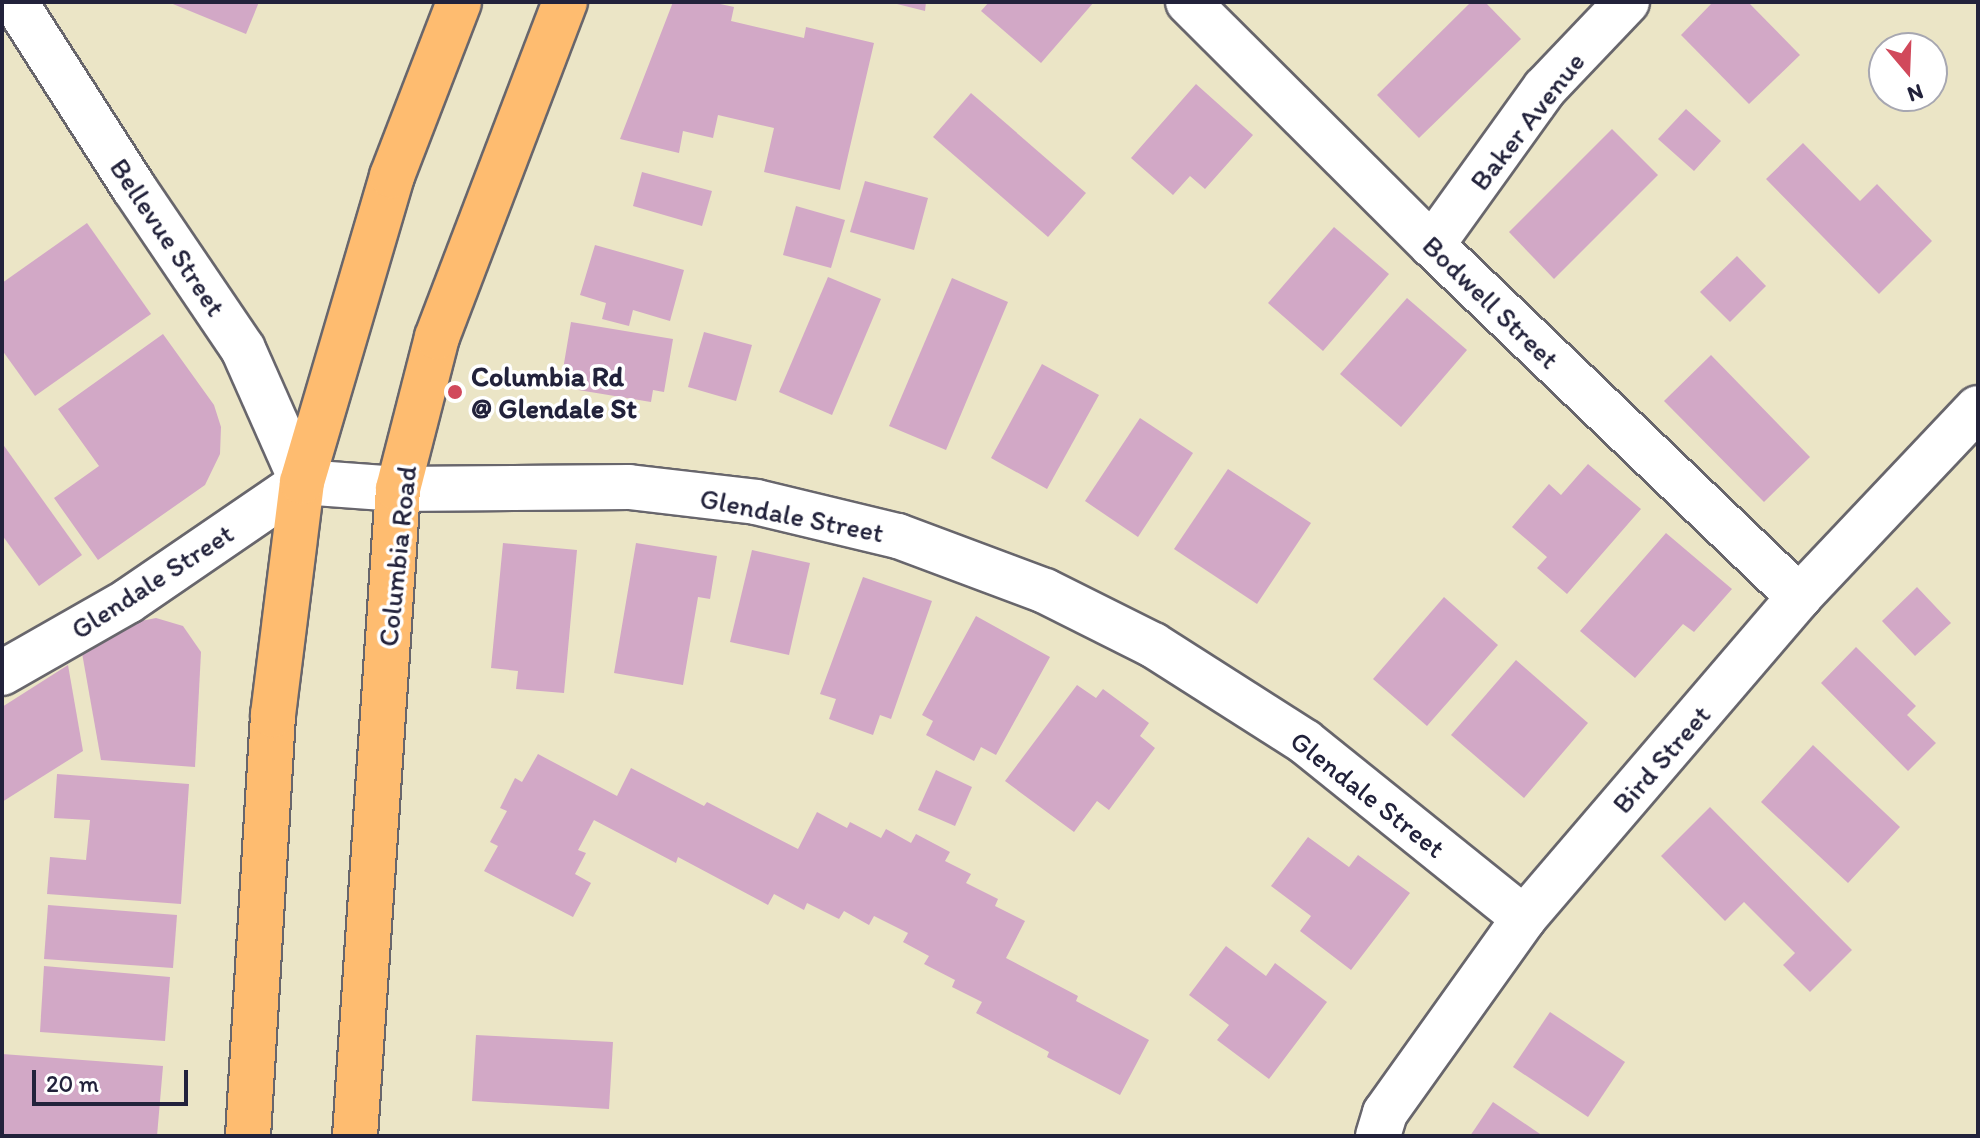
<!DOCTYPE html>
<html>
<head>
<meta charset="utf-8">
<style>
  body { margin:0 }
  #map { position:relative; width:1980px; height:1138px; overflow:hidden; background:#ebe5c6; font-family:Itim,sans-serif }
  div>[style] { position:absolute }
  .building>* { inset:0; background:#d2a8c6 }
  .roads { filter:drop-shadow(2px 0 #68666c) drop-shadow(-2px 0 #68666c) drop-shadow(0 2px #68666c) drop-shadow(0 -2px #68666c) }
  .minor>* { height:44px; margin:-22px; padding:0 22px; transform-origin:22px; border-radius:22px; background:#fff }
  .primary>* { height:44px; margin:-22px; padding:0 22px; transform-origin:22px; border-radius:22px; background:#febc70 }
  .dots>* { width:22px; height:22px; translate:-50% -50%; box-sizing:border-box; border:4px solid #fff; border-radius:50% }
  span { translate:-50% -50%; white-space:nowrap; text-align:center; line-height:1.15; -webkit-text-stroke:7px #fff; paint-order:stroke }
  .street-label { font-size:28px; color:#22223b }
  .poi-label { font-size:28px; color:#22223b; font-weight:700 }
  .left { translate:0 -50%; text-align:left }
  .frame { position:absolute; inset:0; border:4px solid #22223b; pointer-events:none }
  .north { position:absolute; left:1868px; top:32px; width:80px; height:80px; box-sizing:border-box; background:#fff; border:2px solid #a7a7b1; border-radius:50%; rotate:161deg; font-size:22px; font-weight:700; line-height:32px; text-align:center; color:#22223b }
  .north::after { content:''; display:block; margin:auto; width:28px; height:36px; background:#d1495b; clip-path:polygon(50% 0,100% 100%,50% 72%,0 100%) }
  .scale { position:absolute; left:32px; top:1070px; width:156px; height:36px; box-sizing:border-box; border:4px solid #22223b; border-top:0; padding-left:10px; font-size:24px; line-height:28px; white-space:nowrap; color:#22223b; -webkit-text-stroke:6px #fff; paint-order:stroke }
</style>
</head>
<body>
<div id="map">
  <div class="building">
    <div style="clip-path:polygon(168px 2px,259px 2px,246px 34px)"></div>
    <div style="clip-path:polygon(673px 2px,711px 2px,734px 7px,731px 21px,804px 38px,806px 27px,874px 43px,840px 190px,764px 172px,774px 128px,718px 115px,713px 138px,683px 131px,679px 153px,620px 139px)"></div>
    <div style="clip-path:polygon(889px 2px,926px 2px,925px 11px)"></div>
    <div style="clip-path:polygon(989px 2px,1094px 2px,1041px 63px,981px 11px)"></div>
    <div style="clip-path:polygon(1471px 2px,1485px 2px,1521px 39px,1419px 138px,1377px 95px)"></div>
    <div style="clip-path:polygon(1713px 2px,1748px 2px,1800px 55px,1749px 104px,1681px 35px)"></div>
    <div style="clip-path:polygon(1196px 84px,1253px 135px,1205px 189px,1190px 176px,1173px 195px,1131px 158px)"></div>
    <div style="clip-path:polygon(971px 93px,1086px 193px,1048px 237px,933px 137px)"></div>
    <div style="clip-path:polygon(1686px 109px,1721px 141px,1694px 171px,1658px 139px)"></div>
    <div style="clip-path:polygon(1612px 129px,1658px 175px,1554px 279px,1509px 232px)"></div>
    <div style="clip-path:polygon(1803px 143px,1860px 201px,1877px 184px,1932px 241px,1879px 294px,1766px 179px)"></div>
    <div style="clip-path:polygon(642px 172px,712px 191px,702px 226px,633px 206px)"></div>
    <div style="clip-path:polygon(865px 181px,928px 198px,914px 250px,850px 232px)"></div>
    <div style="clip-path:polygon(796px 206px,845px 220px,831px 268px,783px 255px)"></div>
    <div style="clip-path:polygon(87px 223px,151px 314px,35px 396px,2px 350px,2px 283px)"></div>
    <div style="clip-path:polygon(1334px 227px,1389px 274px,1323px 351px,1268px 303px)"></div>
    <div style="clip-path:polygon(595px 245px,684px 270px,670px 321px,633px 310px,629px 326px,602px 319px,606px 303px,580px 295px)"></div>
    <div style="clip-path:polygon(1737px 256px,1766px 286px,1730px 322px,1700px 292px)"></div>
    <div style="clip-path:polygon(828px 277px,881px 299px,832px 415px,779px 392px)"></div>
    <div style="clip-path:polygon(952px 278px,1008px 302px,946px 450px,889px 426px)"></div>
    <div style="clip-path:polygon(1407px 298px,1467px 350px,1401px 427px,1340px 374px)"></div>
    <div style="clip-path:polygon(571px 322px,673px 339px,664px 392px,653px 390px,651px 402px,560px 387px)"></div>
    <div style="clip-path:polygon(704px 332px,752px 345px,736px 401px,688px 387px)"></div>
    <div style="clip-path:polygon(163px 334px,214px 405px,221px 427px,220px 454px,205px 485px,98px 560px,54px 498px,99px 466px,58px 409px)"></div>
    <div style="clip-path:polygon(1711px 355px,1810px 457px,1764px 502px,1664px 401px)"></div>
    <div style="clip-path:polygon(1042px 364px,1099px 395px,1047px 489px,991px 458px)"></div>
    <div style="clip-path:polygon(1140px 418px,1193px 453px,1138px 537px,1085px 501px)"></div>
    <div style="clip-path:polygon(2px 443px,82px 555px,39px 586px,2px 535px)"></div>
    <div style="clip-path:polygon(1588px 464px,1641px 509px,1567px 594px,1537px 568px,1547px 557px,1512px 527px,1549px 484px,1561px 495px)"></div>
    <div style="clip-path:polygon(1228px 469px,1311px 523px,1257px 604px,1174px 549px)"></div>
    <div style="clip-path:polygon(1666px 533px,1732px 589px,1694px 632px,1683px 624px,1635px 678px,1580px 631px)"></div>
    <div style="clip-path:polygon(503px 543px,577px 550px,564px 693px,516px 689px,518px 671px,491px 668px)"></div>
    <div style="clip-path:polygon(636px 543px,717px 556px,710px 599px,698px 597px,683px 685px,614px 673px)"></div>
    <div style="clip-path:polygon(752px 550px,810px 563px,789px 655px,730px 642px)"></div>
    <div style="clip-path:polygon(863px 577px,932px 601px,891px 719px,880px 715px,873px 735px,829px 719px,836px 699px,820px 694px)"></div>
    <div style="clip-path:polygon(1917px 587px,1951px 623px,1915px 656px,1882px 621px)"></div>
    <div style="clip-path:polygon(1444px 597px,1498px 645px,1427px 726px,1373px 679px)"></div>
    <div style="clip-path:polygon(976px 616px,1050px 657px,996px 755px,981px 747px,974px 761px,926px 735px,933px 721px,922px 715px)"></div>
    <div style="clip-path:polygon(156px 618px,183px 626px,201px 652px,195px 767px,101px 760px,82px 653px,136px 622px)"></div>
    <div style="clip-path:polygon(1856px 647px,1916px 706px,1907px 715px,1936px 743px,1908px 771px,1821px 683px)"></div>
    <div style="clip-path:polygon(1516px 660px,1588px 723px,1524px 798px,1451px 735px)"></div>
    <div style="clip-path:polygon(68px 665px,83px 751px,2px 802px,2px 707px)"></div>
    <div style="clip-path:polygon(1077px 685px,1096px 698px,1103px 689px,1149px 723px,1140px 736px,1155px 748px,1109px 810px,1097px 801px,1074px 832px,1005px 781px)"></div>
    <div style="clip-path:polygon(1813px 745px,1900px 827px,1848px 883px,1761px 802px)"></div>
    <div style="clip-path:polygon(538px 754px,617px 796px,631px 768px,704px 806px,707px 802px,798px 849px,817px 812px,847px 828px,850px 822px,881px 838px,886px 829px,911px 843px,916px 834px,950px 852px,945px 861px,971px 874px,966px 883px,998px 899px,995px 906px,1025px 921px,1006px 958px,1078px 996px,1076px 1001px,1149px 1040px,1120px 1095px,1047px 1057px,1049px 1052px,976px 1013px,982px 1002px,952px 987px,955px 980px,924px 964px,929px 956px,903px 942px,908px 933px,874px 916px,869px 925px,844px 911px,839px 919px,807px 903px,804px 910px,774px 894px,768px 905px,678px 857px,676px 863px,594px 820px,578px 850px,586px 853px,575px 874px,591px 883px,573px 917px,484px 871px,498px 846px,490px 842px,507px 811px,500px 808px,515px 778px,522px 782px)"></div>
    <div style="clip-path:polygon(936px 770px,972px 787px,955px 826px,918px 810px)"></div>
    <div style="clip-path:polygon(57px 774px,189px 784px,181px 904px,47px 894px,50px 857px,86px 860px,90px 820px,54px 818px)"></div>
    <div style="clip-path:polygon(1710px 807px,1852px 950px,1810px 992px,1783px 965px,1795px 953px,1744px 902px,1725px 921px,1661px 856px)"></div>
    <div style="clip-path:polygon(1308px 837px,1349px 867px,1358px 855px,1410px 893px,1351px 970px,1300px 931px,1311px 916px,1271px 886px)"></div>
    <div style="clip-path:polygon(48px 905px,177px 915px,173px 968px,44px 959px)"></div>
    <div style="clip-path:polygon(1226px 946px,1266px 976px,1275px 963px,1327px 1002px,1269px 1079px,1217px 1040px,1229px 1025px,1189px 995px)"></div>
    <div style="clip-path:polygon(44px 966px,170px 977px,165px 1041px,40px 1032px)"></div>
    <div style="clip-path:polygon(1550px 1012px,1625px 1062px,1588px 1117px,1513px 1067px)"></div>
    <div style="clip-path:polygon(476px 1035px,613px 1042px,609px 1109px,472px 1101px)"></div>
    <div style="clip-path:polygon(2px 1054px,163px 1066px,157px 1136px,2px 1136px)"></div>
    <div style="clip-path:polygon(1493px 1102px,1543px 1136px,1470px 1136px)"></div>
  </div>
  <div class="roads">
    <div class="minor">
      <div style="left:15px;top:2px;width:221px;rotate:57.4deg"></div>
      <div style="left:134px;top:188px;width:194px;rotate:55.9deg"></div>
      <div style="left:243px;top:349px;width:145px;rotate:66.1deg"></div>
      <div style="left:1188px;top:2px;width:344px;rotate:44.9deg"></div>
      <div style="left:1432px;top:245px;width:509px;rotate:43.8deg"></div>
      <div style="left:1432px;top:245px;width:193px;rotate:-54.3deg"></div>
      <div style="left:1545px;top:88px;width:119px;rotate:-46.4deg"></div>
      <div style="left:2px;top:673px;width:145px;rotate:-29.7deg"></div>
      <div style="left:128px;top:601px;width:211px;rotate:-34.4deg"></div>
      <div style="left:302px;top:482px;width:96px;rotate:4.2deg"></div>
      <div style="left:398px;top:489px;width:231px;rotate:-0.5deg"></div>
      <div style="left:629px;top:487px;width:128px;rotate:6.7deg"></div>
      <div style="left:756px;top:502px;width:146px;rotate:13.5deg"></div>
      <div style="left:898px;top:536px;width:157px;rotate:20.5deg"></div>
      <div style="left:1045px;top:591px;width:121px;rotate:26.6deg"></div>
      <div style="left:1153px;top:645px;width:180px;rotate:32.5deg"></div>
      <div style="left:1305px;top:742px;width:281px;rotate:38.8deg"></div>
      <div style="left:1378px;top:1136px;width:24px;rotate:-73deg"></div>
      <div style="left:1385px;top:1113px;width:239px;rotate:-54.5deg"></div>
      <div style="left:1524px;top:918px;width:423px;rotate:-49.4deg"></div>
      <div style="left:1799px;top:597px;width:260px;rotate:-46.6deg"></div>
    </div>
    <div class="primary">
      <div style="left:248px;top:1136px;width:422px;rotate:-86.6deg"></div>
      <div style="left:273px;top:715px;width:235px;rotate:-82.9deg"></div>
      <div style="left:302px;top:482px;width:319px;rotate:-73.6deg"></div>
      <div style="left:392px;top:176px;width:186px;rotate:-68.9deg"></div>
      <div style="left:355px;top:1136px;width:648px;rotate:-86.2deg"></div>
      <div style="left:398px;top:489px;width:157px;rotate:-75.6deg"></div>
      <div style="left:437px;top:337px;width:359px;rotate:-69.1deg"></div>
    </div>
  </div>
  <div class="dots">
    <div style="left:455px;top:392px;background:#d1495b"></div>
  </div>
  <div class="street-label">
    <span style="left:1527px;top:121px;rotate:-52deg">Baker Avenue</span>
    <span style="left:168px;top:237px;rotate:56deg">Bellevue Street</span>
    <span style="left:1491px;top:302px;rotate:44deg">Bodwell Street</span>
    <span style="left:792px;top:515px;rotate:11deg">Glendale Street</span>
    <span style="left:397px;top:556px;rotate:-84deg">Columbia Road</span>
    <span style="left:152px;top:581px;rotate:-33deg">Glendale Street</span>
    <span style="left:1661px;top:759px;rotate:-49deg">Bird Street</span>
    <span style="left:1368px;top:794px;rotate:38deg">Glendale Street</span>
  </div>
  <div class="poi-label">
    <span class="left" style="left:471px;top:392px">Columbia Rd<br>@ Glendale St</span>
  </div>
  <div class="frame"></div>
  <div class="north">N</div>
  <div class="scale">20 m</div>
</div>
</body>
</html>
